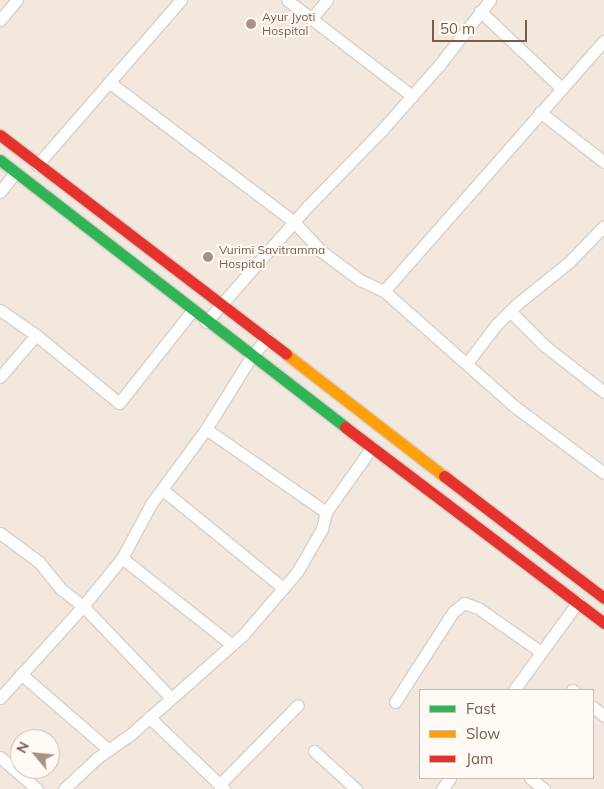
<!DOCTYPE html>
<html>
<head>
<meta charset="utf-8">
<style>
  body { margin:0 }
  #map { position:relative; width:604px; height:789px; overflow:hidden; background:#f9f5f0; font-family:Mulish,sans-serif }
  div>[style] { position:absolute }
  .residential>* { inset:0; background:#f2e8de }
  .roads { filter:drop-shadow(1px 0 #d7d1cb) drop-shadow(-1px 0 #d7d1cb) drop-shadow(0 1px #d7d1cb) drop-shadow(0 -1px #d7d1cb) }
  .street>* { height:11px; margin:-5.5px; padding:0 5.5px; transform-origin:5.5px; border-radius:5.5px; background:#fefefd }
  .fast>* { height:11px; margin:-5.5px; padding:0 5.5px; transform-origin:5.5px; border-radius:5.5px; background:#30b455 }
  .slow>* { height:11px; margin:-5.5px; padding:0 5.5px; transform-origin:5.5px; border-radius:5.5px; background:#ff9f0a }
  .jam>* { height:11px; margin:-5.5px; padding:0 5.5px; transform-origin:5.5px; border-radius:5.5px; background:#e5322d }
  .dots>* { width:14px; height:14px; translate:-50% -50%; box-sizing:border-box; border:2px solid #fffaf3; border-radius:50% }
  span { translate:-50% -50%; white-space:nowrap; text-align:center; line-height:1.15; -webkit-text-stroke:4px #fffaf3; paint-order:stroke }
  .poi-label { font-size:12px; color:#7a5c4d }
  .left { translate:0 -50%; text-align:left }
  .legend { position:absolute; left:419px; top:689px; width:175px; height:90px; box-sizing:border-box; background:#fffaf3; border:1px solid #cabbb1; margin:0; padding:6px 9px; list-style:none; font-size:15px; color:#7a5c4d }
  .legend li { display:flex; align-items:center; gap:10px; height:25px }
  .legend b { width:25px; border:1px solid #cabbb1 }
  .north { position:absolute; left:10px; top:729px; width:50px; height:50px; box-sizing:border-box; background:#fffaf3; border:1px solid #cabbb1; border-radius:50%; rotate:298deg; font-size:14px; font-weight:700; line-height:20px; text-align:center; color:#7a5c4d }
  .north::after { content:''; display:block; margin:auto; width:18px; height:22px; background:#a69286; clip-path:polygon(50% 0,100% 100%,50% 72%,0 100%) }
  .scale { position:absolute; left:432px; top:20px; width:95px; height:22px; box-sizing:border-box; border:2px solid #7a5c4d; border-top:0; padding-left:6px; font-size:15px; line-height:18px; white-space:nowrap; color:#7a5c4d; -webkit-text-stroke:4px #fffaf3; paint-order:stroke }
</style>
</head>
<body>
<div id="map">
  <div class="residential">
    <div style="clip-path:polygon(evenodd,0 0,604px 0,604px 789px,0 789px,0 0,420px 690px,593px 690px,593px 778px,420px 778px,420px 690px,0 0,20px 739px,50px 739px,50px 769px,20px 769px,20px 739px)"></div>
  </div>
  <div class="roads">
    <div class="street">
      <div style="left:287px;top:0;width:158px;rotate:37.5deg"></div>
      <div style="left:480px;top:11px;width:112px;rotate:43.5deg"></div>
      <div style="left:311px;top:19px;width:25px;rotate:-50deg"></div>
      <div style="left:0;top:20px;width:26px;rotate:-50deg"></div>
      <div style="left:109px;top:82px;width:232px;rotate:37.1deg"></div>
      <div style="left:294px;top:222px;width:40px;rotate:47deg"></div>
      <div style="left:321px;top:251px;width:49px;rotate:36.6deg"></div>
      <div style="left:360px;top:280px;width:26px;rotate:25deg"></div>
      <div style="left:384px;top:291px;width:174px;rotate:41.5deg"></div>
      <div style="left:514px;top:406px;width:112px;rotate:36.7deg"></div>
      <div style="left:540px;top:112px;width:81px;rotate:38deg"></div>
      <div style="left:37px;top:165px;width:219px;rotate:-48.9deg"></div>
      <div style="left:0;top:192px;width:24px;rotate:-52deg"></div>
      <div style="left:384px;top:291px;width:333px;rotate:-48.7deg"></div>
      <div style="left:0;top:310px;width:44px;rotate:34.8deg"></div>
      <div style="left:36px;top:335px;width:107px;rotate:39.3deg"></div>
      <div style="left:119px;top:403px;width:117px;rotate:-51.6deg"></div>
      <div style="left:510px;top:311px;width:49px;rotate:45deg"></div>
      <div style="left:545px;top:346px;width:75px;rotate:37.9deg"></div>
      <div style="left:206px;top:322px;width:154px;rotate:-48.7deg"></div>
      <div style="left:308px;top:206px;width:105px;rotate:-45.8deg"></div>
      <div style="left:381px;top:131px;width:89px;rotate:-48.6deg"></div>
      <div style="left:440px;top:64px;width:81px;rotate:-52deg"></div>
      <div style="left:467px;top:363px;width:48px;rotate:-52.7deg"></div>
      <div style="left:496px;top:325px;width:30px;rotate:-45deg"></div>
      <div style="left:517px;top:304px;width:67px;rotate:-38.9deg"></div>
      <div style="left:569px;top:262px;width:50px;rotate:-45.8deg"></div>
      <div style="left:0;top:377px;width:55px;rotate:-49.4deg"></div>
      <div style="left:206px;top:429px;width:146px;rotate:34.7deg"></div>
      <div style="left:163px;top:490px;width:155px;rotate:39.2deg"></div>
      <div style="left:0;top:533px;width:49px;rotate:36.6deg"></div>
      <div style="left:39px;top:562px;width:35px;rotate:51deg"></div>
      <div style="left:61px;top:589px;width:28px;rotate:38deg"></div>
      <div style="left:83px;top:606px;width:127px;rotate:46.3deg"></div>
      <div style="left:122px;top:558px;width:140px;rotate:38.3deg"></div>
      <div style="left:21px;top:674px;width:116px;rotate:40.8deg"></div>
      <div style="left:514px;top:690px;width:109px;rotate:-54deg"></div>
      <div style="left:572px;top:690px;width:1px"></div>
      <div style="left:0;top:698px;width:124px;rotate:-47.9deg"></div>
      <div style="left:83px;top:606px;width:62px;rotate:-50.9deg"></div>
      <div style="left:122px;top:558px;width:61px;rotate:-61.8deg"></div>
      <div style="left:151px;top:504px;width:93px;rotate:-53.7deg"></div>
      <div style="left:206px;top:429px;width:85px;rotate:-58deg"></div>
      <div style="left:251px;top:357px;width:25px;rotate:-50deg"></div>
      <div style="left:395px;top:702px;width:107px;rotate:-57.2deg"></div>
      <div style="left:453px;top:612px;width:14px;rotate:-39deg"></div>
      <div style="left:464px;top:603px;width:15px;rotate:20deg"></div>
      <div style="left:478px;top:608px;width:77px;rotate:34.9deg"></div>
      <div style="left:593px;top:707px;width:14px;rotate:39deg"></div>
      <div style="left:149px;top:717px;width:104px;rotate:43.8deg"></div>
      <div style="left:314px;top:751px;width:57px;rotate:42.1deg"></div>
      <div style="left:0;top:757px;width:49px;rotate:40.9deg"></div>
      <div style="left:530px;top:778px;width:18px;rotate:38deg"></div>
      <div style="left:219px;top:785px;width:112px;rotate:-45.4deg"></div>
      <div style="left:64px;top:789px;width:45px;rotate:-43.2deg"></div>
      <div style="left:97px;top:758px;width:42px;rotate:-35.2deg"></div>
      <div style="left:131px;top:734px;width:149px;rotate:-41.5deg"></div>
      <div style="left:243px;top:635px;width:83px;rotate:-49.4deg"></div>
      <div style="left:297px;top:572px;width:50px;rotate:-59.8deg"></div>
      <div style="left:322px;top:529px;width:17px;rotate:-77deg"></div>
      <div style="left:326px;top:512px;width:80px;rotate:-54.7deg"></div>
      <div style="left:442px;top:789px;width:14px;rotate:-54deg"></div>
    </div>
    <div class="fast">
      <div style="left:0;top:160px;width:436px;rotate:37.7deg"></div>
    </div>
    <div class="slow">
      <div style="left:286px;top:354px;width:200px;rotate:37.7deg"></div>
    </div>
    <div class="jam">
      <div style="left:0;top:135px;width:360px;rotate:37.4deg"></div>
      <div style="left:345px;top:427px;width:325px;rotate:37.1deg"></div>
      <div style="left:444px;top:476px;width:201px;rotate:37.3deg"></div>
    </div>
  </div>
  <div class="dots">
    <div style="left:251px;top:24px;background:#a69286"></div>
    <div style="left:208px;top:257px;background:#a69286"></div>
  </div>
  <div class="poi-label">
    <span class="left" style="left:262px;top:24px">Ayur Jyoti<br>Hospital</span>
    <span class="left" style="left:219px;top:257px">Vurimi Savitramma<br>Hospital</span>
  </div>
  <ul class="legend">
  <li><b style="height:6px;background:#30b455"></b>Fast</li>
  <li><b style="height:6px;background:#ff9f0a"></b>Slow</li>
  <li><b style="height:6px;background:#e5322d"></b>Jam</li>
  </ul>
  <div class="north">N</div>
  <div class="scale">50 m</div>
</div>
</body>
</html>
